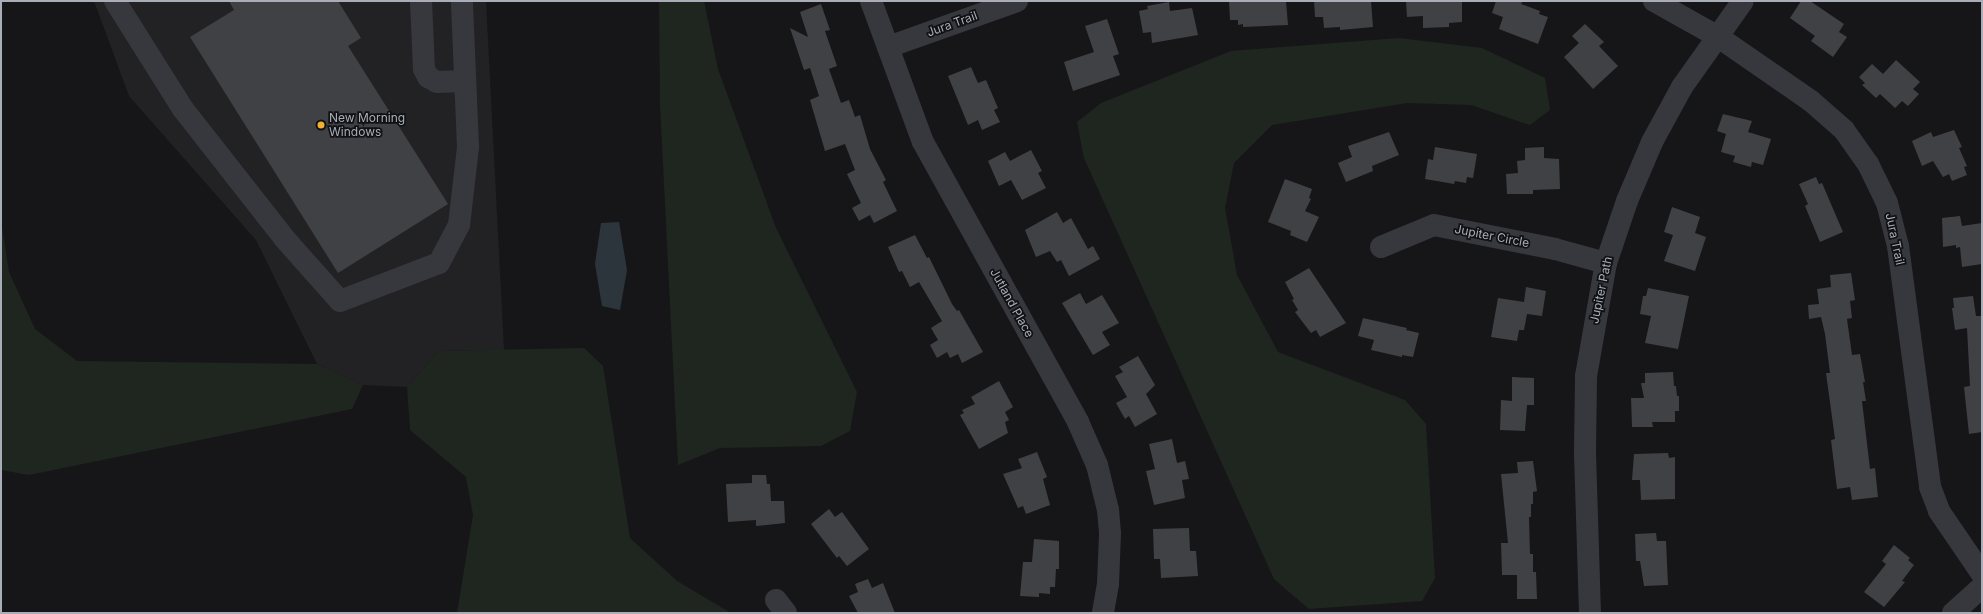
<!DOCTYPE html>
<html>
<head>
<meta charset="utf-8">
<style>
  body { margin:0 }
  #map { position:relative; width:1983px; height:614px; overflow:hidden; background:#161618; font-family:Inter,sans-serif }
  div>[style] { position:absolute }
  .built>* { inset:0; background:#222225 }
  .green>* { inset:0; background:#1e261f }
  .water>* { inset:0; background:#2c353c }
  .building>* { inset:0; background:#404145 }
  .minor>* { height:22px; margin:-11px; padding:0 11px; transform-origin:11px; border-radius:11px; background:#37383d }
  .dots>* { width:11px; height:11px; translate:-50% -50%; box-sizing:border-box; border:2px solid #111113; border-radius:50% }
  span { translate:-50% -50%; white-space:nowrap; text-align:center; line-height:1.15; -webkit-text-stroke:3.5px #111113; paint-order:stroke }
  .street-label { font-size:12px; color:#a8adb8 }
  .poi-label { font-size:12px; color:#a8adb8 }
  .left { translate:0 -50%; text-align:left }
  .frame { position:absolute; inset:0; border:2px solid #a8adb8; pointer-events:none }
</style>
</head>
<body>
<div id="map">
  <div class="built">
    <div style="clip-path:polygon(94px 1px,486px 1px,504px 350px,439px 351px,407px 387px,363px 385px,317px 364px,256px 240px,129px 96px)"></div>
  </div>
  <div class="green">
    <div style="clip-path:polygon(659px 1px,704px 1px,718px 69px,776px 228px,857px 392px,850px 431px,821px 446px,720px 448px,678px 465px,660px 104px)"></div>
    <div style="clip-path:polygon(1399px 38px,1482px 48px,1545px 78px,1550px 110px,1530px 125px,1471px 105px,1407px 103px,1272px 125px,1234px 163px,1225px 208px,1237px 275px,1278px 352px,1405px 400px,1426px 424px,1435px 578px,1422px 601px,1309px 609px,1274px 579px,1084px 158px,1077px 122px,1101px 103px,1231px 51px)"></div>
    <div style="clip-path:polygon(1px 220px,9px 272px,35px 329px,77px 361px,317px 364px,363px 385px,352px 409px,29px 475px,1px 470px)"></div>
    <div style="clip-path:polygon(584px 348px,603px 366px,630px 538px,677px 581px,731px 613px,457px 613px,473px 515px,466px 477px,410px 430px,407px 387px,439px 351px)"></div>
  </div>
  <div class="water">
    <div style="clip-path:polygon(619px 222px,627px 270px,620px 310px,602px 306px,595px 264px,601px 223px)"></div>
  </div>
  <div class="building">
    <div style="clip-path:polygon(229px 1px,338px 1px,361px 38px,348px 46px,448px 204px,338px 273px,190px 37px,234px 10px)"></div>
    <div style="clip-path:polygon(1229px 1px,1286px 1px,1288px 25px,1243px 27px,1243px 24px,1238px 25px,1238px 20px,1230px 20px)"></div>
    <div style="clip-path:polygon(1314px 1px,1371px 1px,1373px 27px,1340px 30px,1340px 27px,1324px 28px,1323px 17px,1315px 17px)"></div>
    <div style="clip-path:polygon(1406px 1px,1462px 1px,1462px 22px,1449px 23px,1449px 27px,1423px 28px,1423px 16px,1407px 17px)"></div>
    <div style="clip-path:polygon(1496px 1px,1523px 1px,1521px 4px,1540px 11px,1539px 14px,1548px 17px,1538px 44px,1499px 29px,1503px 17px,1492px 13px)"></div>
    <div style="clip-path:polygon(1801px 1px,1810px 1px,1844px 24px,1839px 32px,1847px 37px,1833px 57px,1811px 41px,1815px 36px,1790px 18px)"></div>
    <div style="clip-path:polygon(1169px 2px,1170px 11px,1192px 8px,1198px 35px,1152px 43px,1151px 32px,1143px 33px,1139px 11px,1148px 9px,1147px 6px)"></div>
    <div style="clip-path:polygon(821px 4px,830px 30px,825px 31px,837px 66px,829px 69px,841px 103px,849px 100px,855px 117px,860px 115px,870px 149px,886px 180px,883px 182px,897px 211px,874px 223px,870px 215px,859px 221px,852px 208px,861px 203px,847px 174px,855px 170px,845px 144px,825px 151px,810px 100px,819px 96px,810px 68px,804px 70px,790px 28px,808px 37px,800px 12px)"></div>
    <div style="clip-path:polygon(1107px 19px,1119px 54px,1113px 56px,1120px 75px,1073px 91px,1064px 62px,1094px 52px,1085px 26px)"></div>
    <div style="clip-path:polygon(1585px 24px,1604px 42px,1599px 46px,1618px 66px,1593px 89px,1564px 57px,1579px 43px,1572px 36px)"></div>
    <div style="clip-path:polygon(1896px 60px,1920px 82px,1913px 89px,1919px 94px,1908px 106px,1902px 101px,1895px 108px,1880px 94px,1876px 98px,1862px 85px,1865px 83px,1859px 77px,1872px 64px,1883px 74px)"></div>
    <div style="clip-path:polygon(971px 67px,978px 83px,986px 80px,998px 108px,994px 110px,1000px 122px,982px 130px,978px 120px,968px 125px,948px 76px)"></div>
    <div style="clip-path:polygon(1723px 114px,1752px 121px,1748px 132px,1771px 139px,1763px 165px,1752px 162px,1751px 167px,1733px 162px,1735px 156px,1721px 152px,1726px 134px,1717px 131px)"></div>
    <div style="clip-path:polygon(1954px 130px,1962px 147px,1959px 148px,1967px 166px,1964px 167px,1967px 175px,1952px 181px,1949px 174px,1943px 177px,1933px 161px,1922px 166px,1912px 141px,1931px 132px,1933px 137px)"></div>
    <div style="clip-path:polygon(1389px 132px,1399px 155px,1372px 166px,1373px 171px,1346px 182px,1338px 163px,1352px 157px,1348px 146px)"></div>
    <div style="clip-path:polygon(1435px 147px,1477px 154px,1473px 178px,1467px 177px,1466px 183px,1455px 181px,1454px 184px,1425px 179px,1428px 159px,1433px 160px)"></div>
    <div style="clip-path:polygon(1544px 147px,1544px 158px,1559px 159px,1560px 189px,1533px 190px,1533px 194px,1507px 194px,1506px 174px,1518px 173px,1517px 161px,1525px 160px,1525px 148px)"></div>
    <div style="clip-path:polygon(1031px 150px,1042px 171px,1038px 173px,1046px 188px,1022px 200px,1011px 180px,999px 186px,988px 161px,1005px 152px,1010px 161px)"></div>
    <div style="clip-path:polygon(1816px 177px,1819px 184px,1822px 183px,1843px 232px,1820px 242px,1805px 206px,1808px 204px,1799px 184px)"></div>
    <div style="clip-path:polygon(1285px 179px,1312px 189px,1309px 198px,1311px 199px,1305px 211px,1319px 217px,1307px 242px,1290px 235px,1291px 231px,1268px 222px)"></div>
    <div style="clip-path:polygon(1672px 207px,1700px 217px,1695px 233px,1706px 237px,1695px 271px,1664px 261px,1673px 235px,1664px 232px)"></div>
    <div style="clip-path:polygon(1057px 212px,1063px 223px,1071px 218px,1088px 249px,1093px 246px,1100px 259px,1069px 276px,1061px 260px,1057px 262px,1050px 251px,1036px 257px,1025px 230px)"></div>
    <div style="clip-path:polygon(1960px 216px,1962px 226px,1982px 223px,1982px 264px,1962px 267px,1960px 247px,1956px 248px,1956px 245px,1943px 247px,1942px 218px)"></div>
    <div style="clip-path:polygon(915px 235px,927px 258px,929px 257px,952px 304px,957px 311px,959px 310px,983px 352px,962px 363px,958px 354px,950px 358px,947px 352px,937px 358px,930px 345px,938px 340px,931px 328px,942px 321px,919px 282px,910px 287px,902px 271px,899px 272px,888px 247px)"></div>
    <div style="clip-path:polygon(1309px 268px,1346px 323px,1320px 337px,1316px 330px,1311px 333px,1295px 312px,1298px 310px,1292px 300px,1294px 299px,1285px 282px)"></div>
    <div style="clip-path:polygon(1851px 273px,1855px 300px,1850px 301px,1852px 318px,1847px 319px,1852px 355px,1860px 354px,1865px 382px,1863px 382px,1866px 401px,1862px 401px,1870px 469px,1875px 468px,1878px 497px,1852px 500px,1850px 487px,1837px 489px,1831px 440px,1835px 439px,1826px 373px,1830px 373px,1825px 334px,1821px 317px,1809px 319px,1808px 305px,1819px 304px,1817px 289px,1831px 287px,1830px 275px)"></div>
    <div style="clip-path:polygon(1526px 287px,1546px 291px,1542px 316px,1527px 314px,1524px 330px,1519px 330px,1517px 341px,1491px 337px,1498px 298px,1524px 302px)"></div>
    <div style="clip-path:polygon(1648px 288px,1689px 296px,1678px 349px,1645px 343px,1651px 316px,1640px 314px,1643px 296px,1646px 296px)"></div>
    <div style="clip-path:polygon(1080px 293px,1086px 304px,1102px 295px,1119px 323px,1102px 332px,1110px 345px,1093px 355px,1062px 303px)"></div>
    <div style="clip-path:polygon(1973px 296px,1976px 316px,1982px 316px,1982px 432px,1969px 434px,1964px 387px,1970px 386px,1967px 328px,1955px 330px,1952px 308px,1954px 308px,1953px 298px)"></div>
    <div style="clip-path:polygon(1363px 318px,1407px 328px,1406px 330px,1419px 333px,1413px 357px,1402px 355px,1402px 357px,1371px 350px,1374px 340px,1358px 336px)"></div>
    <div style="clip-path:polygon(1138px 356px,1155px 385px,1146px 394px,1157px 414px,1135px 427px,1129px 416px,1125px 419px,1116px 403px,1127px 397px,1115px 376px,1123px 372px,1119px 367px)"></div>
    <div style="clip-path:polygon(1673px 372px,1674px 386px,1676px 386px,1677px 396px,1679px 396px,1679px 411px,1675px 411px,1675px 422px,1652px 422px,1653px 427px,1632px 427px,1631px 398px,1644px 398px,1641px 383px,1645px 383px,1645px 373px)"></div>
    <div style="clip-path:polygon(1512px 377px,1534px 378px,1534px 405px,1527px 405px,1525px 431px,1500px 430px,1501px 400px,1512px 401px)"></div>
    <div style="clip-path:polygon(999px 381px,1013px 407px,1005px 412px,1009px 420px,1005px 422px,1008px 433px,979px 449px,960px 415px,964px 413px,962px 410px,975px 404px,971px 397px)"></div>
    <div style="clip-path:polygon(1172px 439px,1177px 463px,1185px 461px,1189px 479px,1182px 480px,1185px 498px,1154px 505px,1146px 471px,1155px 469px,1149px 444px)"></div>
    <div style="clip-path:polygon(1037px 452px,1047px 477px,1043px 479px,1050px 505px,1026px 514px,1023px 506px,1018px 508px,1003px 474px,1022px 468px,1018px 459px)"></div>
    <div style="clip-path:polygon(1668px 453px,1669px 458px,1675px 457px,1675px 499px,1641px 500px,1640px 480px,1632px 480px,1634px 454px)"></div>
    <div style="clip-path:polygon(1533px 461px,1537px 491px,1533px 492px,1533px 504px,1531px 504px,1531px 517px,1529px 517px,1530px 554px,1533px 554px,1533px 572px,1536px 572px,1537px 599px,1517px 599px,1517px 575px,1502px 575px,1501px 543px,1508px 543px,1501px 474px,1518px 473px,1517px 462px)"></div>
    <div style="clip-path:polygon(752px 475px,766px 475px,767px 484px,770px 484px,771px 501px,784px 501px,785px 523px,756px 526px,756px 520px,728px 522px,726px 484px,752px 483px)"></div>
    <div style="clip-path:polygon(829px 509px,835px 517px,842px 512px,869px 549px,847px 566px,839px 556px,837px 558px,811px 524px)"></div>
    <div style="clip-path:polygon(1189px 528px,1190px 551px,1196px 551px,1198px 576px,1161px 578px,1160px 559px,1154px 559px,1153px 529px)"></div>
    <div style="clip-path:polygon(1656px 533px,1657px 541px,1666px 541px,1668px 585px,1644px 586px,1640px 561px,1636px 561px,1635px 534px)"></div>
    <div style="clip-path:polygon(1034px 539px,1059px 541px,1059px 569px,1056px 569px,1055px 587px,1050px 587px,1050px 594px,1039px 593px,1039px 597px,1020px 596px,1023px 562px,1032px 562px)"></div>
    <div style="clip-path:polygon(1894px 545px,1910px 558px,1908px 560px,1914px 565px,1902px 581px,1905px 582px,1884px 607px,1864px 592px,1886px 564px,1882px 561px)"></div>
    <div style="clip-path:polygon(868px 579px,872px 588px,883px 583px,895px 613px,858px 613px,849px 596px,858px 592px,855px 584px)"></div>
  </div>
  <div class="minor">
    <div style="left:115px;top:1px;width:128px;rotate:57.8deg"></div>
    <div style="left:183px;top:109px;width:164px;rotate:51.9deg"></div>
    <div style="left:284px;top:238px;width:84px;rotate:48.4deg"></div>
    <div style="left:340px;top:301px;width:106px;rotate:-21deg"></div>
    <div style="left:439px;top:263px;width:43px;rotate:-62.2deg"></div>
    <div style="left:459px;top:225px;width:79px;rotate:-83.4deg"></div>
    <div style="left:468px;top:147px;width:146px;rotate:-92.4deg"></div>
    <div style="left:421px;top:1px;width:68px;rotate:87.5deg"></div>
    <div style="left:424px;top:69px;width:9px;rotate:63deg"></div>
    <div style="left:428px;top:77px;width:10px;rotate:29deg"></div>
    <div style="left:437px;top:82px;width:27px;rotate:-2deg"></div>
    <div style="left:871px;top:1px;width:150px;rotate:69.8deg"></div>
    <div style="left:923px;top:142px;width:320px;rotate:61deg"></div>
    <div style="left:1078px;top:422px;width:47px;rotate:66.2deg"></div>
    <div style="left:1097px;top:465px;width:46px;rotate:76.3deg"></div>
    <div style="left:1108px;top:510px;width:24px;rotate:85deg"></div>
    <div style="left:1110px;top:534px;width:50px;rotate:92.3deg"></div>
    <div style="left:1108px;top:584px;width:29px;rotate:100deg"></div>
    <div style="left:1654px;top:1px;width:72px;rotate:29.1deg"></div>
    <div style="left:1717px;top:36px;width:114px;rotate:34.7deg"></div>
    <div style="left:1811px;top:101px;width:44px;rotate:41.3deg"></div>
    <div style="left:1844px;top:130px;width:42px;rotate:54.8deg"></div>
    <div style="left:1868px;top:164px;width:43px;rotate:64deg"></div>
    <div style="left:1887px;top:203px;width:44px;rotate:75.7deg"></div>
    <div style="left:1898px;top:246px;width:243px;rotate:82.4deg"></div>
    <div style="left:1930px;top:487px;width:26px;rotate:69deg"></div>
    <div style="left:1939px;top:511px;width:76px;rotate:55.7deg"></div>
    <div style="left:888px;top:47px;width:137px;rotate:-19.6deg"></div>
    <div style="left:1381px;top:247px;width:57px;rotate:-22.5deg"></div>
    <div style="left:1434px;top:225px;width:123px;rotate:11.2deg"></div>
    <div style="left:1555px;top:249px;width:53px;rotate:15.4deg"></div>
    <div style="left:776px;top:600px;width:16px;rotate:52deg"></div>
    <div style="left:1590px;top:613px;width:163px;rotate:-91.8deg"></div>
    <div style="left:1585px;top:450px;width:74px;rotate:-89.2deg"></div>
    <div style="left:1586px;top:376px;width:115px;rotate:-80deg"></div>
    <div style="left:1606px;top:263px;width:65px;rotate:-71.3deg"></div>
    <div style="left:1627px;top:201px;width:64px;rotate:-67deg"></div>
    <div style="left:1652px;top:142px;width:63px;rotate:-61.4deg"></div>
    <div style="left:1682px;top:87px;width:105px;rotate:-54.7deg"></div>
    <div style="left:1953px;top:613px;width:39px;rotate:-42deg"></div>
  </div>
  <div class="dots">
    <div style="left:321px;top:125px;background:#f2b134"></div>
  </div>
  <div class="street-label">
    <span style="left:952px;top:24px;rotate:-20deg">Jura Trail</span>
    <span style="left:1492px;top:236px;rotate:11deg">Jupiter Circle</span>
    <span style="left:1895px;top:239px;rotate:78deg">Jura Trail</span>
    <span style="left:1601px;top:290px;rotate:-78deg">Jupiter Path</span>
    <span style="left:1012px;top:303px;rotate:61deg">Jutland Place</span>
  </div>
  <div class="poi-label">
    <span class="left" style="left:329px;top:125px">New Morning<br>Windows</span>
  </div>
  <div class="frame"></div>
</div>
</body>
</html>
